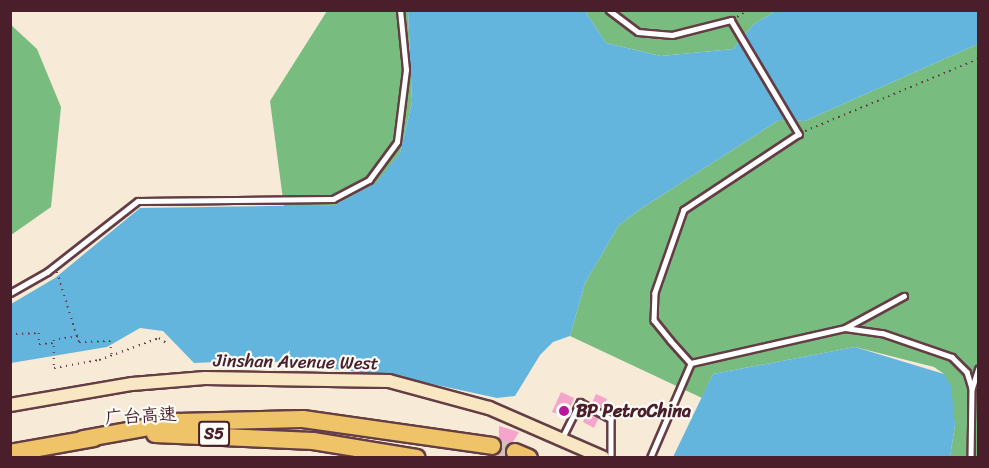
<!DOCTYPE html>
<html>
<head>
<meta charset="utf-8">
<style>
  body { margin:0 }
  #map { position:relative; width:989px; height:468px; overflow:hidden; background:#f7ead6; font-family:Sriracha,"LXGW WenKai TC",sans-serif }
  div>[style] { position:absolute }
  .forest>* { inset:0; background:#79bc7f }
  .water>* { inset:0; background:#63b5de }
  .building>* { inset:0; background:#f5a4cb }
  .highway-tunnel>* { height:16px; margin-top:-8px; transform-origin:0; background:repeating-linear-gradient(90deg,#d4c1b4 0 16px,transparent 0 24px) }
  .path>* { height:1.5px; margin-top:-0.75px; transform-origin:0; background:repeating-linear-gradient(90deg,#643d45 0 1.5px,transparent 0 6px) }
  .roads { filter:drop-shadow(2px 0 #643d45) drop-shadow(-2px 0 #643d45) drop-shadow(0 2px #643d45) drop-shadow(0 -2px #643d45) }
  .lane>* { height:4.5px; margin:-2.25px; padding:0 2.25px; transform-origin:2.25px; border-radius:2.25px; background:#fff }
  .secondary>* { height:12px; margin:-6px; padding:0 6px; transform-origin:6px; border-radius:6px; background:#f9e7c3 }
  .highway>* { height:16px; margin:-8px; padding:0 8px; transform-origin:8px; border-radius:8px; background:#efc469 }
  .dots>* { width:16px; height:16px; translate:-50% -50%; box-sizing:border-box; border:3px solid #fdfcf7; border-radius:50% }
  span { translate:-50% -50%; white-space:nowrap; text-align:center; line-height:1.15; -webkit-text-stroke:4.5px #fdfcf7; paint-order:stroke }
  .shield-label span { padding:2px 4px; background:#fdfcf7; border:2px solid; border-radius:4px; -webkit-text-stroke-width:0 }
  .shield-label { font-size:16px; color:#4a1f2b; font-weight:700 }
  .street-label { font-size:18px; color:#4a1f2b }
  .poi-label { font-size:18px; color:#4a1f2b; font-weight:700 }
  .left { translate:0 -50%; text-align:left }
  .frame { position:absolute; inset:0; border:12px solid #4a1f2b; pointer-events:none }
</style>
</head>
<body>
<div id="map">
  <div class="forest">
    <div style="clip-path:polygon(327px 11px,408px 11px,412px 102px,400px 153px,377px 183px,335px 205px,284px 207px,270px 101px)"></div>
    <div style="clip-path:polygon(585px 11px,776px 11px,754px 24px,733px 49px,661px 56px,606px 43px)"></div>
    <div style="clip-path:polygon(10px 24px,37px 49px,61px 107px,51px 207px,11px 235px)"></div>
    <div style="clip-path:polygon(978px 44px,978px 457px,950px 457px,955px 425px,944px 374px,934px 367px,855px 347px,713px 374px,702px 398px,570px 336px,585px 283px,619px 225px,642px 208px,779px 120px,805px 121px)"></div>
  </div>
  <div class="water">
    <div style="clip-path:polygon(408px 11px,585px 11px,606px 43px,661px 56px,733px 49px,754px 24px,776px 11px,978px 11px,978px 44px,805px 121px,779px 120px,642px 208px,619px 225px,585px 283px,570px 336px,553px 342px,540px 355px,515px 396px,497px 398px,400px 377px,260px 360px,194px 363px,163px 331px,140px 328px,107px 347px,11px 363px,11px 304px,55px 278px,140px 208px,335px 205px,376px 183px,400px 153px,412px 102px)"></div>
    <div style="clip-path:polygon(855px 347px,944px 374px,951px 386px,955px 425px,950px 457px,673px 457px,713px 374px)"></div>
  </div>
  <div class="building">
    <div style="clip-path:polygon(561px 392px,574px 398px,566px 417px,552px 412px)"></div>
    <div style="clip-path:polygon(596px 394px,607px 399px,603px 409px,592px 403px)"></div>
    <div style="clip-path:polygon(588px 411px,599px 417px,594px 428px,583px 422px)"></div>
    <div style="clip-path:polygon(499px 426px,519px 432px,505px 455px,499px 453px)"></div>
  </div>
  <div class="highway-tunnel">
    <div style="left:492px;top:446px;width:24px;rotate:15deg"></div>
  </div>
  <div class="path">
    <div style="left:737px;top:17px;width:13px;rotate:-32deg"></div>
    <div style="left:805px;top:131px;width:187px;rotate:-22.6deg"></div>
    <div style="left:57px;top:272px;width:73px;rotate:72.6deg"></div>
    <div style="left:79px;top:342px;width:31px;rotate:-2deg"></div>
    <div style="left:110px;top:341px;width:14px;rotate:82deg"></div>
    <div style="left:10px;top:334px;width:29px;rotate:-2deg"></div>
    <div style="left:39px;top:333px;width:11px;rotate:90deg"></div>
    <div style="left:39px;top:344px;width:14px;rotate:-4deg"></div>
    <div style="left:78px;top:337px;width:24px;rotate:173deg"></div>
    <div style="left:54px;top:340px;width:28px;rotate:90deg"></div>
    <div style="left:54px;top:368px;width:46px;rotate:-10.1deg"></div>
    <div style="left:99px;top:360px;width:64px;rotate:-20.1deg"></div>
    <div style="left:159px;top:338px;width:11px;rotate:34deg"></div>
  </div>
  <div class="roads">
    <div class="lane">
      <div style="left:609px;top:10px;width:36px;rotate:37deg"></div>
      <div style="left:638px;top:32px;width:34px;rotate:5deg"></div>
      <div style="left:672px;top:35px;width:61px;rotate:-14.3deg"></div>
      <div style="left:731px;top:20px;width:133px;rotate:59.2deg"></div>
      <div style="left:799px;top:134px;width:138px;rotate:146.5deg"></div>
      <div style="left:684px;top:210px;width:88px;rotate:109.3deg"></div>
      <div style="left:655px;top:293px;width:27px;rotate:92deg"></div>
      <div style="left:654px;top:320px;width:26px;rotate:51deg"></div>
      <div style="left:670px;top:340px;width:31px;rotate:48deg"></div>
      <div style="left:691px;top:363px;width:158px;rotate:-12.8deg"></div>
      <div style="left:845px;top:328px;width:37px;rotate:8deg"></div>
      <div style="left:882px;top:333px;width:74px;rotate:18.9deg"></div>
      <div style="left:952px;top:357px;width:21px;rotate:45deg"></div>
      <div style="left:967px;top:372px;width:17px;rotate:73deg"></div>
      <div style="left:972px;top:388px;width:70px;rotate:90.8deg"></div>
      <div style="left:10px;top:293px;width:43px;rotate:-29.6deg"></div>
      <div style="left:47px;top:272px;width:115px;rotate:-38deg"></div>
      <div style="left:138px;top:201px;width:195px;rotate:-0.6deg"></div>
      <div style="left:333px;top:199px;width:41px;rotate:-27.8deg"></div>
      <div style="left:369px;top:180px;width:47px;rotate:-53.6deg"></div>
      <div style="left:397px;top:142px;width:73px;rotate:-82.9deg"></div>
      <div style="left:406px;top:70px;width:60px;rotate:-95.7deg"></div>
      <div style="left:845px;top:328px;width:67px;rotate:-28.5deg"></div>
      <div style="left:972px;top:388px;width:20px;rotate:-72deg"></div>
      <div style="left:562px;top:438px;width:40px;rotate:-63.4deg"></div>
      <div style="left:580px;top:402px;width:35px;rotate:29deg"></div>
      <div style="left:611px;top:419px;width:39px;rotate:90deg"></div>
      <div style="left:650px;top:458px;width:103px;rotate:-66.7deg"></div>
    </div>
    <div class="secondary">
      <div style="left:10px;top:405px;width:124px;rotate:-9.8deg"></div>
      <div style="left:132px;top:384px;width:73px;rotate:-4.7deg"></div>
      <div style="left:205px;top:378px;width:184px;rotate:0.9deg"></div>
      <div style="left:389px;top:381px;width:104px;rotate:15.1deg"></div>
      <div style="left:489px;top:408px;width:125px;rotate:23.5deg"></div>
    </div>
    <div class="highway">
      <div style="left:155px;top:434px;width:158px;rotate:2.5deg"></div>
      <div style="left:313px;top:441px;width:105px;rotate:9.3deg"></div>
      <div style="left:83px;top:439px;width:96px;rotate:-10.3deg"></div>
      <div style="left:177px;top:422px;width:126px;rotate:-1.4deg"></div>
      <div style="left:303px;top:419px;width:191px;rotate:8.1deg"></div>
      <div style="left:515px;top:452px;width:15px;rotate:23deg"></div>
      <div style="left:10px;top:453px;width:85px;rotate:-10.1deg"></div>
    </div>
  </div>
  <div class="dots">
    <div style="left:564px;top:411px;background:#b5179e"></div>
  </div>
  <div class="shield-label">
    <span style="left:214px;top:434px">S5</span>
  </div>
  <div class="street-label">
    <span style="left:296px;top:362px;rotate:1deg">Jinshan Avenue West</span>
    <span style="left:141px;top:416px;rotate:-3deg">广台高速</span>
  </div>
  <div class="poi-label">
    <span class="left" style="left:576px;top:411px">BP PetroChina</span>
  </div>
  <div class="frame"></div>
</div>
</body>
</html>
